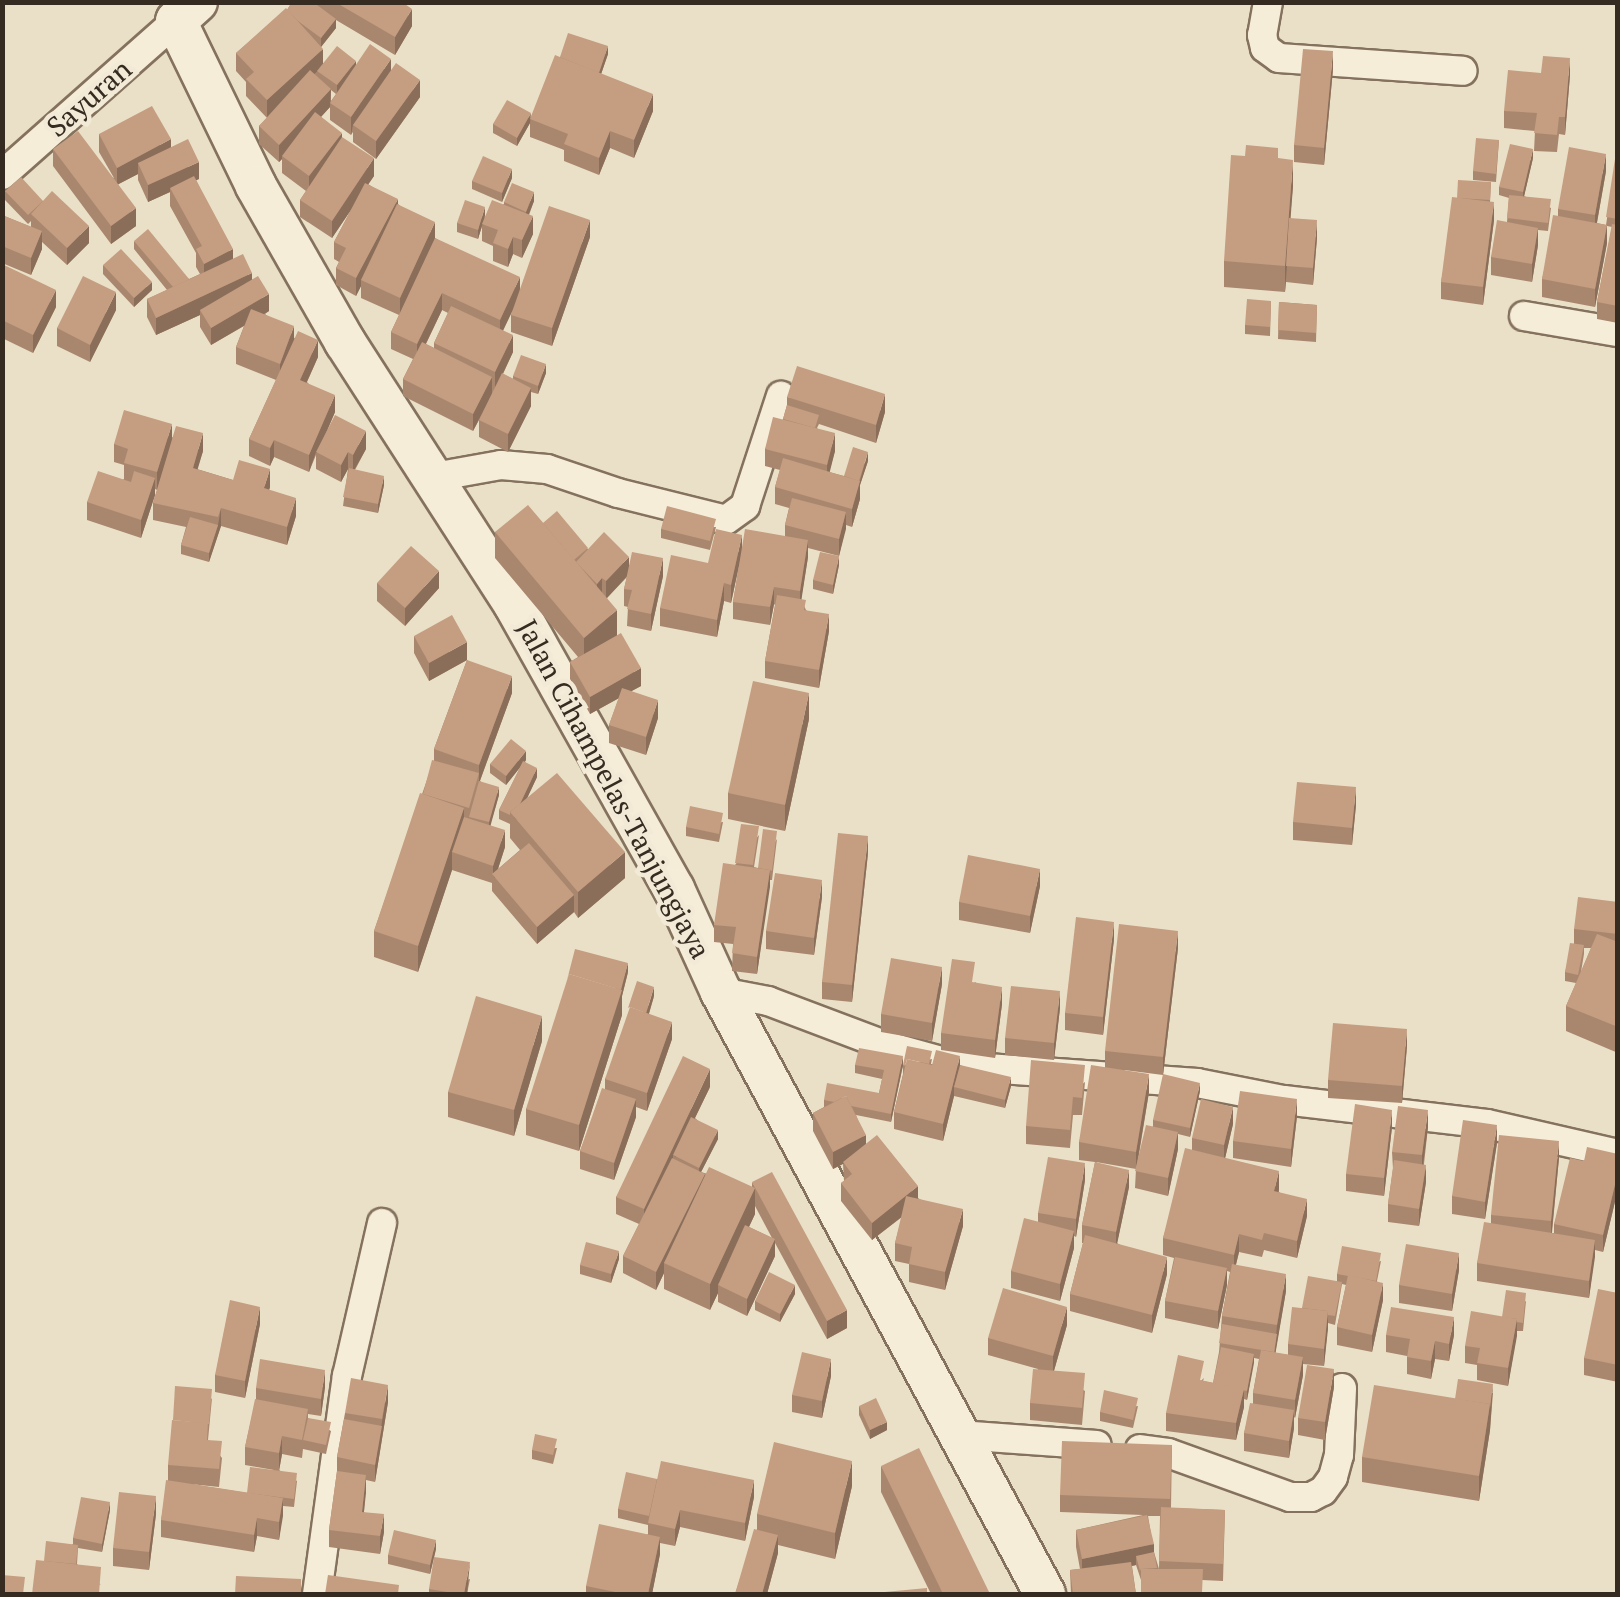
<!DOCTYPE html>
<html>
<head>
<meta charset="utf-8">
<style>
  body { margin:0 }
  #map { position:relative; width:1620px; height:1597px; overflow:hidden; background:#eae0c7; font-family:"PT Serif",serif }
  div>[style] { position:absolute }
  .roads { filter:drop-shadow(2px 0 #84725e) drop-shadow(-2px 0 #84725e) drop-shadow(0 2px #84725e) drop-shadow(0 -2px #84725e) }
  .minor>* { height:28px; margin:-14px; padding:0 14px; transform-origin:14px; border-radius:14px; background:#f6edd9 }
  .secondary>* { height:40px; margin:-20px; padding:0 20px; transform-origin:20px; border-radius:20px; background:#f6edd9 }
  .wall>* { inset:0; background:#a9876e }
  .shaded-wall>* { inset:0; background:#8a6e5a }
  .building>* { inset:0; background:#c59d80 }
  span { translate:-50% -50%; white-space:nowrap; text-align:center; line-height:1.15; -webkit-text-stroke:9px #f2ead6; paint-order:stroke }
  .street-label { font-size:28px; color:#362b20 }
  .frame { position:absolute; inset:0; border:5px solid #362b20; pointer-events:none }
</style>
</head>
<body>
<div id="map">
  <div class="roads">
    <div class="minor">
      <div style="left:1268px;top:2px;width:34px;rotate:100deg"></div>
      <div style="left:1262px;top:35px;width:13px;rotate:77deg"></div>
      <div style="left:1265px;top:48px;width:17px;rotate:36deg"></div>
      <div style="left:1279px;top:58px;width:184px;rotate:4deg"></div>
      <div style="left:2px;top:175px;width:232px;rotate:-41.5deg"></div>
      <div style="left:1524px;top:316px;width:95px;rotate:9.7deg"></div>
      <div style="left:434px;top:477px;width:68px;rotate:-10.2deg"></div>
      <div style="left:501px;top:465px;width:46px;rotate:5deg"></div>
      <div style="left:547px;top:469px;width:75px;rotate:18.7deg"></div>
      <div style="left:618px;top:493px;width:111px;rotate:14deg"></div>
      <div style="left:726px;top:520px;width:24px;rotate:-36deg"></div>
      <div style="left:745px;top:506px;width:116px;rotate:-71.9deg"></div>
      <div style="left:721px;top:992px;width:48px;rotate:10.8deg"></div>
      <div style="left:768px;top:1001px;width:127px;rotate:20.7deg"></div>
      <div style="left:887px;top:1046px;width:75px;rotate:15.5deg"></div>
      <div style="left:959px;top:1066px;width:239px;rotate:4.1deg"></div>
      <div style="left:1197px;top:1083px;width:89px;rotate:11.1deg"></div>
      <div style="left:1284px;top:1100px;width:204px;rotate:6.7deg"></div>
      <div style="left:1487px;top:1124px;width:134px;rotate:12.9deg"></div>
      <div style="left:959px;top:1435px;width:138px;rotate:4.1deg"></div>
      <div style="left:1140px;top:1449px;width:28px;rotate:8deg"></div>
      <div style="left:1168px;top:1453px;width:130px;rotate:19.8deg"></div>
      <div style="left:1290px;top:1497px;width:21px"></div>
      <div style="left:1311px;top:1497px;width:13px;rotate:-27deg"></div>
      <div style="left:1323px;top:1491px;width:17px;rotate:-54deg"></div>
      <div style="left:1333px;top:1477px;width:23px;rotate:-75deg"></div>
      <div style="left:1339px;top:1455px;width:67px;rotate:-87.4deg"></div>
      <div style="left:317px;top:1594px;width:220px;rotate:-82.2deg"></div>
      <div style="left:347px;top:1376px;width:157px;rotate:-77.1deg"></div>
    </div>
    <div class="secondary">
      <div style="left:197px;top:2px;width:28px;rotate:138deg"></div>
      <div style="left:176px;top:21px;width:183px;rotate:64.1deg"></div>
      <div style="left:256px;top:186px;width:180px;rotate:60.3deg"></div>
      <div style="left:345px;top:342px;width:314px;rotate:57.2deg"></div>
      <div style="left:515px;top:606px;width:325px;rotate:60.7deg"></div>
      <div style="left:674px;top:889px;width:113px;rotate:65.5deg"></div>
      <div style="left:721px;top:992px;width:684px;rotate:61.71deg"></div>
    </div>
  </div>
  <div class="wall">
    <div style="clip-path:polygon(evenodd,292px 2px,402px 2px,412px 26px,395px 55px,336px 20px,336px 28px,321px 47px,323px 63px,356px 65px,391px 70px,420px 97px,376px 159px,353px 142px,353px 132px,351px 135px,330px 120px,330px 107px,321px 117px,342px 138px,374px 176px,368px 184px,398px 204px,435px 238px,520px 290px,590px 237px,552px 346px,511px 332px,511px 315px,513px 309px,503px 330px,513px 352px,503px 374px,513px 379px,513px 376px,546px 373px,538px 394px,531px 392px,531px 406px,508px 452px,479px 437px,479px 420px,473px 431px,403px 396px,403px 379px,413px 359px,391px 349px,391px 332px,399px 315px,361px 298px,361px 286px,356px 296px,336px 285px,336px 268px,339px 262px,334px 259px,334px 242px,352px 208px,332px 238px,300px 217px,300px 200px,306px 191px,282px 173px,282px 159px,279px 162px,259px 144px,259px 126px,267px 118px,246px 96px,246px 82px,236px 71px,236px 53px,287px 10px,292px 2px,331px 90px,336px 94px,331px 101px,331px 90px,292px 2px,442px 310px,448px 313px,434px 343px,434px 348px,426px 344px,442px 310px)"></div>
    <div style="clip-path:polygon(608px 54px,601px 74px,653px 111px,634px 158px,610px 148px,599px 175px,564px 161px,564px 150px,530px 137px,530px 123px,517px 146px,493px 133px,493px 124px,531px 117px,560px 57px)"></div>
    <div style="clip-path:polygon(1333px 69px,1324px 165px,1294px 162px,1294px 145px)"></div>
    <div style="clip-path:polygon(1570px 75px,1565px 135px,1559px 134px,1557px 152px,1534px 151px,1535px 131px,1504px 128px,1504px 111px)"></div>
    <div style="clip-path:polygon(99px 134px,171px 147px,199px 179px,196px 180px,233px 259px,252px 279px,269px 311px,265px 314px,318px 357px,307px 382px,335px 412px,328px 429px,366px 449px,355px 470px,384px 485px,378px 513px,343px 506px,348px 469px,341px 482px,316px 469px,316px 455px,309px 472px,274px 457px,270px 466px,249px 456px,249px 439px,276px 380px,236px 364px,236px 347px,244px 326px,211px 345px,200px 327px,200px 315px,156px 335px,147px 317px,147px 299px,167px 290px,134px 249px,134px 241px,189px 279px,200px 274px,196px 267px,196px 253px,170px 206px,170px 192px,148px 202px,138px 180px,138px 174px,118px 184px,136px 226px,111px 244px,53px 166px,53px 149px,114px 178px,99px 152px)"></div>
    <div style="clip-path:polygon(1499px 140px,1496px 182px,1473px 180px,1473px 171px)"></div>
    <div style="clip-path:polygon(1618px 146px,1618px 323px,1597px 319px,1597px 302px,1612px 227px,1607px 226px,1607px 243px,1595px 307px,1542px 297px,1542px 279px,1558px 216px,1558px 209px,1606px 171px,1597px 223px,1606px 225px)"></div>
    <div style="clip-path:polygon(1533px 158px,1524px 196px,1551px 208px,1548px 231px,1538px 230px,1538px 245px,1532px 282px,1491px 275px,1491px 257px,1507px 222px,1509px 198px,1499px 195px,1499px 187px)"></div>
    <div style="clip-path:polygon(1278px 159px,1293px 186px,1290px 218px,1317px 238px,1313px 285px,1286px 282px,1285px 292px,1224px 287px,1224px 261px)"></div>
    <div style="clip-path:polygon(512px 178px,502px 202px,472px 189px,472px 181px)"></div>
    <div style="clip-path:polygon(1491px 182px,1490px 202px,1494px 220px,1483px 305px,1441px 299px,1441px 282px,1457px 198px)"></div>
    <div style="clip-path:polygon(5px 191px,43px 201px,89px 243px,67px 265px,42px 242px,42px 249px,31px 275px,2px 263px,2px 215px,31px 227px,31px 221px,28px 224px,5px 200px)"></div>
    <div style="clip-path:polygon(534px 201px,529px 215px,533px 234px,522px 258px,513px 254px,508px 267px,493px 261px,493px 246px,482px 241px,482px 226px,478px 239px,457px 232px,457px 223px,485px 217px,504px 204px,504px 202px)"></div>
    <div style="clip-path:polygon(2px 264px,56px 307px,33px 353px,2px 338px)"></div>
    <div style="clip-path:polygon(103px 265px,152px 290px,134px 307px,103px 274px)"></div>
    <div style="clip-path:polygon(1271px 301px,1270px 336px,1245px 334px,1245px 325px)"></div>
    <div style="clip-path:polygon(1279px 302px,1317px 305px,1316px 342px,1278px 339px)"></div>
    <div style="clip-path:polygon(116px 310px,90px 362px,57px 346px,57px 328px)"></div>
    <div style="clip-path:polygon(787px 397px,885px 412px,876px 443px,819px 424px,817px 428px,835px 451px,829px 472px,844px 476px,868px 461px,860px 485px,860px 499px,852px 527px,846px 525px,839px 556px,808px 548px,808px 557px,801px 599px,806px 610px,829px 631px,819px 688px,765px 678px,765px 661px,775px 605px,774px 604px,770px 625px,733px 619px,733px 602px,740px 560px,731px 603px,724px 601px,717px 637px,660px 626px,660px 608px,708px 563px,785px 536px,785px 525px,789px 508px,775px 504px,775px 487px,780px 470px,765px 466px,765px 449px,783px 419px,787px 405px)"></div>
    <div style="clip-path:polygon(172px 437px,203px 451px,197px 469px,233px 480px,270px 487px,269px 490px,296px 516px,287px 545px,221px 526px,209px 562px,181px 554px,181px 545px,186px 527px,153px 520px,153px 503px,157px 490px,155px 489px,155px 495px,141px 538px,87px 520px,87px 502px,124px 479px,124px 465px,114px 462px,114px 444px)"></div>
    <div style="clip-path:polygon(543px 523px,588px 549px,629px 565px,663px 576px,651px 631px,627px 626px,628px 607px,624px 606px,624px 589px,627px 577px,607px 598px,617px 636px,641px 686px,631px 691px,658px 718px,646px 755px,609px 743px,609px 725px,619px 698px,590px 714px,570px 679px,570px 662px,578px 657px,495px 558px,495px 532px)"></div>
    <div style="clip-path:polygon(716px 527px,710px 550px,661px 538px,661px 529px)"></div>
    <div style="clip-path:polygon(839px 565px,833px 594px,813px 589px,813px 580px)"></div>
    <div style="clip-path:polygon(377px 583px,439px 588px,405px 626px,377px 601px)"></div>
    <div style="clip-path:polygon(414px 636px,467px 660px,512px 693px,480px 781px,499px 795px,490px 825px,505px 847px,498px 869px,520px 850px,510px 838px,510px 824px,499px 819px,499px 810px,521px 766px,506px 785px,490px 773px,490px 764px,526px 760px,525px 762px,537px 777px,527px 798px,625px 878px,578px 918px,574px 912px,537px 944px,492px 891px,492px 883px,452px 870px,418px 972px,374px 957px,374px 931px,434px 760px,434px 749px,467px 660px,429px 681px,414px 653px)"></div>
    <div style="clip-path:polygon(809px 719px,785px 831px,728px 819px,728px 793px)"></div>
    <div style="clip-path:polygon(1356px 805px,1352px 845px,1293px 840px,1293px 822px)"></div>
    <div style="clip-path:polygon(723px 822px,719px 842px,686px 836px,686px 827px)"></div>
    <div style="clip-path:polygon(759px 835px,754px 867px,758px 868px,777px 839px,772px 880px,770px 880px,757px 974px,732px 971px,733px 944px,714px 942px,714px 925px,735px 865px)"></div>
    <div style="clip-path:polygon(868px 853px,852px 1002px,822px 999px,822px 982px)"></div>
    <div style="clip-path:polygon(1040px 886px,1030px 933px,959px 920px,959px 902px)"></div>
    <div style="clip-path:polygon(822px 897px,814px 955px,766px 949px,766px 931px)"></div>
    <div style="clip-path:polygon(evenodd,1618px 902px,1618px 1053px,1566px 1031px,1566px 1006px,1576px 983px,1565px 981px,1565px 972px,1574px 943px,1574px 929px,1618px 902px,1584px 948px,1591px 948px,1581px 972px,1584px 954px,1584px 948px)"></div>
    <div style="clip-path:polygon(1114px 939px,1103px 1035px,1065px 1030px,1065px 1013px)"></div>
    <div style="clip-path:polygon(1178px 948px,1163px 1075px,1124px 1070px,1149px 1092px,1138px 1161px,1153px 1126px,1153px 1120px,1200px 1091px,1190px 1137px,1178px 1134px,1178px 1149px,1168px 1196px,1135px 1188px,1136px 1169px,1096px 1162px,1129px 1187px,1117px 1243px,1167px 1274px,1152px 1333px,1070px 1311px,1070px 1294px,1083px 1243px,1082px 1243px,1082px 1225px,1095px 1162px,1079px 1160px,1079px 1142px,1105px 1067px,1105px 1051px)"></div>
    <div style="clip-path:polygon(628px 972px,622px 996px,622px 1015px,579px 1151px,526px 1135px,526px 1109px)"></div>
    <div style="clip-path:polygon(975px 982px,1002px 1004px,995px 1058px,941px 1050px,941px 1033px)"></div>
    <div style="clip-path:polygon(942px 984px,932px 1041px,881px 1032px,881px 1014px)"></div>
    <div style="clip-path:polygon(654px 996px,649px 1014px,672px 1039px,647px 1111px,636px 1107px,636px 1117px,614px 1180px,580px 1169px,580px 1151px,605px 1089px,605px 1079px)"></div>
    <div style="clip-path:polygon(1060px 1008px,1054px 1060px,1005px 1055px,1005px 1038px)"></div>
    <div style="clip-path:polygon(542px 1041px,514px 1136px,448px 1117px,448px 1092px)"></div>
    <div style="clip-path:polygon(1407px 1046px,1402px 1103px,1328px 1098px,1328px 1080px)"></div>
    <div style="clip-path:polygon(932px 1059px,931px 1064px,960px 1065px,1011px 1086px,1005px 1108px,954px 1096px,943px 1141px,894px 1129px,894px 1112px,903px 1074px,903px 1065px)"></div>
    <div style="clip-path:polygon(855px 1065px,903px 1065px,891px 1122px,856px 1115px,866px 1144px,918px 1198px,963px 1226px,945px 1290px,909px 1282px,909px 1264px,895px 1261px,895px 1243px,902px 1217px,872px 1240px,841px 1201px,841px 1183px,844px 1181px,843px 1164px,833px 1169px,813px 1131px,813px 1113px,824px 1107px,824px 1100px,879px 1093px,882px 1079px,855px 1073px)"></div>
    <div style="clip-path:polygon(1085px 1082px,1082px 1115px,1073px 1115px,1070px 1148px,1026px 1144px,1026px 1126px)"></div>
    <div style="clip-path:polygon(evenodd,710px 1087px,695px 1118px,718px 1139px,701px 1172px,752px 1187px,752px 1182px,847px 1328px,827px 1339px,775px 1243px,775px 1256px,747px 1316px,718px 1302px,718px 1293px,710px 1310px,664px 1289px,664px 1273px,656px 1290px,623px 1273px,623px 1256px,639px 1224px,616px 1214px,616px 1197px,710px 1087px,755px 1206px,772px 1238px,749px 1227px,755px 1214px,755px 1206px)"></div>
    <div style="clip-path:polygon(1297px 1116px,1291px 1167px,1233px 1158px,1233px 1141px)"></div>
    <div style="clip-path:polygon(1233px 1124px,1225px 1158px,1279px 1189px,1279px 1192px,1307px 1216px,1297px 1258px,1264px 1250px,1262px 1257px,1239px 1252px,1236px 1265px,1286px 1291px,1275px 1353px,1288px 1355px,1288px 1344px,1302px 1308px,1337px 1281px,1337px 1274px,1381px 1261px,1377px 1281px,1383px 1300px,1372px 1352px,1337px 1345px,1337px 1327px,1346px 1285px,1342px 1284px,1335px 1325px,1328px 1323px,1324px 1366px,1303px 1364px,1303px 1375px,1295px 1418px,1294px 1417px,1294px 1428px,1289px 1458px,1244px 1451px,1244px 1433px,1253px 1403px,1253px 1393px,1259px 1359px,1254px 1358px,1247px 1400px,1244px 1399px,1244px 1407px,1236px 1440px,1166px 1431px,1166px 1413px,1204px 1378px,1203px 1381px,1213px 1383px,1219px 1352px,1222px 1316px,1230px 1272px,1227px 1271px,1227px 1285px,1218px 1329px,1165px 1318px,1165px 1301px,1174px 1258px,1163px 1255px,1163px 1238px,1192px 1150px,1192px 1138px)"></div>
    <div style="clip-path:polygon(1392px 1127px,1384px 1196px,1346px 1191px,1346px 1174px)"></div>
    <div style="clip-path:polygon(1428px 1127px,1424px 1164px,1426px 1182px,1419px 1226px,1388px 1222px,1388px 1204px,1393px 1169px,1392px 1152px)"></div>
    <div style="clip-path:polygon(1497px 1143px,1485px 1219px,1452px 1214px,1452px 1196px)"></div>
    <div style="clip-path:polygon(1618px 1154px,1618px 1189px,1603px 1252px,1595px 1250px,1589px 1298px,1477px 1281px,1477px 1263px,1491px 1223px,1491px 1215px,1559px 1158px,1552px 1233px,1554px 1233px,1554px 1224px,1584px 1161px)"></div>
    <div style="clip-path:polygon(1085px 1180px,1076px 1237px,1074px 1236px,1074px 1248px,1060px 1301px,1011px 1288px,1011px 1271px,1038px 1222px,1038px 1213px)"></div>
    <div style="clip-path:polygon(619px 1259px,611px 1283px,580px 1274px,580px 1265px)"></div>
    <div style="clip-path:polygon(1459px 1270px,1452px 1311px,1399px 1303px,1399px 1285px)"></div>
    <div style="clip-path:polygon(1618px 1293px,1618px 1382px,1584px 1375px,1584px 1358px)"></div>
    <div style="clip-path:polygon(795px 1294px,780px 1322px,755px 1310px,755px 1301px)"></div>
    <div style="clip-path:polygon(1526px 1301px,1523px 1331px,1517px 1331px,1508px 1386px,1477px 1380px,1477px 1365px,1465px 1363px,1465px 1346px,1502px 1317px)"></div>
    <div style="clip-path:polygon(260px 1324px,245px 1398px,215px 1392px,215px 1375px)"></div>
    <div style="clip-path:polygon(1067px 1325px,1054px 1371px,1085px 1391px,1082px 1425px,1030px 1420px,1030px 1403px,1038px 1369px,988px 1355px,988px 1338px)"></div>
    <div style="clip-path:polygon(1386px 1335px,1454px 1335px,1449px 1361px,1435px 1359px,1431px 1379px,1407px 1374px,1407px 1356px,1386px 1352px)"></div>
    <div style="clip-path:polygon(831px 1376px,822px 1418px,792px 1412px,792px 1395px)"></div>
    <div style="clip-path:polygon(325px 1387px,321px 1416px,308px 1414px,308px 1418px,331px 1431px,326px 1454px,303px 1449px,302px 1458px,282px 1454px,279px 1470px,297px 1481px,294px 1507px,283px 1506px,279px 1540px,257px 1536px,254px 1552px,161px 1537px,161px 1520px,168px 1481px,168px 1465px,212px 1398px,208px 1440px,222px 1458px,219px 1487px,190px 1484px,247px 1493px,274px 1470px,245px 1465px,245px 1447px,256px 1399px,256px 1388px)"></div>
    <div style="clip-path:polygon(1334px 1387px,1325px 1440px,1298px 1435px,1298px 1418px)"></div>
    <div style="clip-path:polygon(1493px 1393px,1490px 1430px,1479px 1501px,1362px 1482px,1362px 1457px,1455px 1399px)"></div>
    <div style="clip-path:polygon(388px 1402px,375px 1482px,366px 1480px,364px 1512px,384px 1532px,380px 1554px,329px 1547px,329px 1530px,337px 1471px,337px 1457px,345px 1413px)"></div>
    <div style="clip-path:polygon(859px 1406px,887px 1430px,870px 1439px,859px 1415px)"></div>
    <div style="clip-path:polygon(1138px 1406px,1133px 1428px,1100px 1421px,1100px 1412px)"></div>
    <div style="clip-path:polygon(evenodd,1172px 1445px,1171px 1508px,1225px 1510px,1223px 1581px,1202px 1580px,1202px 1594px,1141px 1594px,1141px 1580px,1136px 1565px,1132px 1566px,1136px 1594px,1071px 1594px,1070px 1570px,1080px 1569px,1076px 1547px,1076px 1530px,1143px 1515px,1060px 1512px,1060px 1495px,1172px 1445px,1148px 1516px,1160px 1516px,1159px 1569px,1154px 1552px,1148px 1516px)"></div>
    <div style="clip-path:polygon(557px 1448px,553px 1464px,532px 1459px,532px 1450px)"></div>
    <div style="clip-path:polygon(881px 1466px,990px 1594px,931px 1594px,881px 1492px)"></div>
    <div style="clip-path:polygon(657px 1479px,754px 1497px,745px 1541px,680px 1527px,675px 1546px,660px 1543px,660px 1554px,652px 1594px,586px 1594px,586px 1586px,648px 1534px,648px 1525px,618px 1518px,618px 1509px)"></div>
    <div style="clip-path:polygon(852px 1486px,835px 1559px,778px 1545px,778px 1553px,767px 1594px,735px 1594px,757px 1529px,757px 1514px)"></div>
    <div style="clip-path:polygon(110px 1510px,102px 1552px,78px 1548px,77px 1564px,101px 1585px,44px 1561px,73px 1544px,73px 1538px)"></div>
    <div style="clip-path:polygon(156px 1514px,149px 1570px,113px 1566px,113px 1548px)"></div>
    <div style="clip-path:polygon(436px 1549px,430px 1574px,388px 1564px,388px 1555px)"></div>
    <div style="clip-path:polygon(470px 1579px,467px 1594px,429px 1594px,429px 1589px)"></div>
  </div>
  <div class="shaded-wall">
    <div style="clip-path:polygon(412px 9px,412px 26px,395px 55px,395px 37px)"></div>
    <div style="clip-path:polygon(336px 19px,336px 28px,321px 47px,321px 38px)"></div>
    <div style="clip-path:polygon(608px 46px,608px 54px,598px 83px,598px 74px)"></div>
    <div style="clip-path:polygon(323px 49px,323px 66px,267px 118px,267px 100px)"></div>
    <div style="clip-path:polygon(1333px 51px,1333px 69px,1324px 165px,1324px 148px)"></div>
    <div style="clip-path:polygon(1570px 58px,1570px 75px,1565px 135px,1565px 117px)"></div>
    <div style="clip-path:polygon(391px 59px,391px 76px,353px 125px,351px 135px,351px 117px)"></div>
    <div style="clip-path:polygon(356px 61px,356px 69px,337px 94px,337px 85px)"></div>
    <div style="clip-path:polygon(420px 80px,420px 97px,376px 159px,376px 141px)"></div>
    <div style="clip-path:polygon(331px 89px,330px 107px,284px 157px,282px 156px,282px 159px,279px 162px,279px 145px)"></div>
    <div style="clip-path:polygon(653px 94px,653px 111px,634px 158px,634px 140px)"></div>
    <div style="clip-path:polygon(531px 113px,530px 123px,517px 146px,517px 138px)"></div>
    <div style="clip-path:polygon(610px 131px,610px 148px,599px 175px,599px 158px)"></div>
    <div style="clip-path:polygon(342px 133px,342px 150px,309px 193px,309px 176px)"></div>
    <div style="clip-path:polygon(171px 139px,171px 157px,138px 163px,138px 174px,117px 185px,117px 168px)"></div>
    <div style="clip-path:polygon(1533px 149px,1533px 158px,1523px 201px,1523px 192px)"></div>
    <div style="clip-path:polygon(1606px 154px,1606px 171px,1595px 233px,1595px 215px)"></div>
    <div style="clip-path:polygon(374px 158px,374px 176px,332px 238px,332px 221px)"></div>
    <div style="clip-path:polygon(1293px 160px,1293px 186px,1285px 292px,1285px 266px)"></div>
    <div style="clip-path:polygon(199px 162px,199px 179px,172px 191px,170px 188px,170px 192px,148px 202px,148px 185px)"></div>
    <div style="clip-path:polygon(512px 169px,512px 178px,502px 202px,502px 193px)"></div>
    <div style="clip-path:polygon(534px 192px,534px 201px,526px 221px,526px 212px)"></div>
    <div style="clip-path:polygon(398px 199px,398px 216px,361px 280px,361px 286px,356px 296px,356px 278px)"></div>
    <div style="clip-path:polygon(1494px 202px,1494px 220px,1483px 305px,1483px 287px)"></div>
    <div style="clip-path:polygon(485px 207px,485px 216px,478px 239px,478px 230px)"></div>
    <div style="clip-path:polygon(136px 208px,136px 226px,111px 244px,111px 226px)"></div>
    <div style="clip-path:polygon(533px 216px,533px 234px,522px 258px,522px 240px)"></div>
    <div style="clip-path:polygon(590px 220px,590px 237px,552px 346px,552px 328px)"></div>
    <div style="clip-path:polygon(1317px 220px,1317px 238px,1313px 285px,1313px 268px)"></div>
    <div style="clip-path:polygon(435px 222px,435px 239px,400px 315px,400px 298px)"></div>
    <div style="clip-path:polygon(1607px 225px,1607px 243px,1595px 307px,1595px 289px)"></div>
    <div style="clip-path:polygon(89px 226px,89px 243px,67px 265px,67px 248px)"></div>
    <div style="clip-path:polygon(1538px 228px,1538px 245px,1532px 282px,1532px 264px)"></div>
    <div style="clip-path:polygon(42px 231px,42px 249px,31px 275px,31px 258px)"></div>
    <div style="clip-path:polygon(513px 237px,513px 254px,508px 267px,508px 249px)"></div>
    <div style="clip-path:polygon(233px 249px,233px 266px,204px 282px,204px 264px)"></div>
    <div style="clip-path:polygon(252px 273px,252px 291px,200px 310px,200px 315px,156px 335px,156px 318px)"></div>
    <div style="clip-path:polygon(520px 277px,520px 295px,500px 337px,500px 320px)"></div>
    <div style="clip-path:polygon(152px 282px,152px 290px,134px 307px,134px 298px)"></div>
    <div style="clip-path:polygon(56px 290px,56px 307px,33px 353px,33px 335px)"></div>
    <div style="clip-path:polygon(116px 292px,116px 310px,90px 362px,90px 345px)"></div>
    <div style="clip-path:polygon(442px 293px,442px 310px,417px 362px,417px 344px)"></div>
    <div style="clip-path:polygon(269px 294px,269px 311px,211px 345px,211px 328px)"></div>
    <div style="clip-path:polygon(294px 326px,294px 343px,280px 381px,280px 364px)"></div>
    <div style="clip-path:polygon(513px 335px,513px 352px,495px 390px,495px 372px)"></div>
    <div style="clip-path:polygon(318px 340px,318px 357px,300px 397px,300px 380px)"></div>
    <div style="clip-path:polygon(546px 364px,546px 373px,538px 394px,538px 386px)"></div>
    <div style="clip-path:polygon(492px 377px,492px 394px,473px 431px,473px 414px)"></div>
    <div style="clip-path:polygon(531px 388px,531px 406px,508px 452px,508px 434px)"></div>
    <div style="clip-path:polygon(885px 394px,885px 412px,876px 443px,876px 425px)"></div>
    <div style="clip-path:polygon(335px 395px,335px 412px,317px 453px,316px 452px,309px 472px,309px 455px)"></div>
    <div style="clip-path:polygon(172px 424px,172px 442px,157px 490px,157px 472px)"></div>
    <div style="clip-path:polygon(366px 431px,366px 449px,353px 472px,353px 455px)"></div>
    <div style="clip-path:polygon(203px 433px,203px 451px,193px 485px,193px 468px)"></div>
    <div style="clip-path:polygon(835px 433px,835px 451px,827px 483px,827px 465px)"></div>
    <div style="clip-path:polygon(274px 440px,274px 457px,270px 466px,270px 448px)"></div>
    <div style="clip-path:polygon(348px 452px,348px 469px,341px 482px,341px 465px)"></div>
    <div style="clip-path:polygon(868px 452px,868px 461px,860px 485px,860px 499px,852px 527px,852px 509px)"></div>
    <div style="clip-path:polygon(270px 469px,270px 487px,264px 506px,264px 488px)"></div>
    <div style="clip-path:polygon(384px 476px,384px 485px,378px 513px,378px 504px)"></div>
    <div style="clip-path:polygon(155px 478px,155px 495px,141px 538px,141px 520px)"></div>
    <div style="clip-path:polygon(296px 498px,296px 516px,287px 545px,287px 527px)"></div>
    <div style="clip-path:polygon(221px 508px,221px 526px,209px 562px,209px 553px,218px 525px)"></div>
    <div style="clip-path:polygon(846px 512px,846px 529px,839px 556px,839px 539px)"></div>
    <div style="clip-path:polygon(742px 535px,742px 552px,731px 603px,731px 585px)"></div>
    <div style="clip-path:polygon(808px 540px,808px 557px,800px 609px,800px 591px)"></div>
    <div style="clip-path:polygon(839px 556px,839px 565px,833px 594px,833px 585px)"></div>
    <div style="clip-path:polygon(629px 557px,629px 574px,606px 599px,606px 581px)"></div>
    <div style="clip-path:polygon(663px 558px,663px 576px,651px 631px,651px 614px)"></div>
    <div style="clip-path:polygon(439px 571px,439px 588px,405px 626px,405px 608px)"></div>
    <div style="clip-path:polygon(602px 578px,602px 595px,597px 601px,597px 584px)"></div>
    <div style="clip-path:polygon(724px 583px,724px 601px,717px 637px,717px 620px)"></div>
    <div style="clip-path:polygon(774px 587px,774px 604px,770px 625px,770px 607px)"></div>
    <div style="clip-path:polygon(617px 610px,617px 636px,584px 664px,584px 638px)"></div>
    <div style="clip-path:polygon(829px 614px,829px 631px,819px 688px,819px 670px)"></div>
    <div style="clip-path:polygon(467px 642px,467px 660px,429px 681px,429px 663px)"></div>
    <div style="clip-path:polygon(641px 668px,641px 686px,590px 714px,590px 697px)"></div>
    <div style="clip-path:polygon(512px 676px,512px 693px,479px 783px,479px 765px)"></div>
    <div style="clip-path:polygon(809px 693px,809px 719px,785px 831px,785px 805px)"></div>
    <div style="clip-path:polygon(658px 700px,658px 718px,646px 755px,646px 737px)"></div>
    <div style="clip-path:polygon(526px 751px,526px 760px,506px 785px,506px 776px)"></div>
    <div style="clip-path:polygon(537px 768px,537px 777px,517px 820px,514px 817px)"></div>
    <div style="clip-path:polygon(499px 787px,499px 795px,489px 831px,489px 822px)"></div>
    <div style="clip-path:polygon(1356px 787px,1356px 805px,1352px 845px,1352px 828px)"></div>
    <div style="clip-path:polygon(464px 808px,464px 834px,452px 852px,452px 870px,418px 972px,418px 946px)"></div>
    <div style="clip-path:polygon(505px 830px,505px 847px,495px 878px,493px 875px,493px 866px)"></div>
    <div style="clip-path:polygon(868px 836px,868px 853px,852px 1002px,852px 985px)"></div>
    <div style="clip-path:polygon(625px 852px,625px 878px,578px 918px,578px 892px)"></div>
    <div style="clip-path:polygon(1040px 869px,1040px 886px,1030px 933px,1030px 916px)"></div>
    <div style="clip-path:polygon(770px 870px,770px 887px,757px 974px,757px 957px)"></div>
    <div style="clip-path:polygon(822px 880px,822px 897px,814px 955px,814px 938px)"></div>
    <div style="clip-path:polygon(574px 895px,574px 912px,537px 944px,537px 927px)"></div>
    <div style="clip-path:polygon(1114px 922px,1114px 939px,1103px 1035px,1103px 1017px)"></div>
    <div style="clip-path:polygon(1178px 931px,1178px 948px,1163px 1075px,1163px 1057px)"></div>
    <div style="clip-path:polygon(628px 963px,628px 972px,622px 996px,622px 1015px,579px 1151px,579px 1125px)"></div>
    <div style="clip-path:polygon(942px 967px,942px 984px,932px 1041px,932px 1023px)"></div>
    <div style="clip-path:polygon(654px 987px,654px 996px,646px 1023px,646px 1014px)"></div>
    <div style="clip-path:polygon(1002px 987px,1002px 1004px,995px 1058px,995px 1040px)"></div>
    <div style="clip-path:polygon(1060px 991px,1060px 1008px,1054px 1060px,1054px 1043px)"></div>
    <div style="clip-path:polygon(542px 1016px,542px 1041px,514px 1136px,514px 1110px)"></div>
    <div style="clip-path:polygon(672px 1022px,672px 1039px,647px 1111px,647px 1093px)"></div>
    <div style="clip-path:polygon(1407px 1029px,1407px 1046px,1402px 1103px,1402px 1086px)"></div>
    <div style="clip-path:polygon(903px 1056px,903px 1065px,891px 1122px,891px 1114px)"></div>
    <div style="clip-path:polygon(960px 1056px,960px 1074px,954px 1087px,954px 1096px,943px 1141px,943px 1124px)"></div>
    <div style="clip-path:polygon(710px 1069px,710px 1087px,676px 1157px,673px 1155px,673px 1164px,644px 1226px,644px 1209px)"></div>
    <div style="clip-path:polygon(1149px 1074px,1149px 1092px,1136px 1169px,1136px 1152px)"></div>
    <div style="clip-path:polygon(1011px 1077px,1011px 1086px,1005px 1108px,1005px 1100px)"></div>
    <div style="clip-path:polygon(1200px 1083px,1200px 1091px,1190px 1137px,1190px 1128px)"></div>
    <div style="clip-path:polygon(636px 1099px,636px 1117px,614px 1180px,614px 1163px)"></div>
    <div style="clip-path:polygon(1297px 1099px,1297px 1116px,1291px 1167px,1291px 1149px)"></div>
    <div style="clip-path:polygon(1233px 1107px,1233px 1124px,1224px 1163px,1224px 1145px)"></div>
    <div style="clip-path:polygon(1392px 1110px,1392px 1127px,1384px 1196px,1384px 1178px)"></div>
    <div style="clip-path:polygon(1428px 1110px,1428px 1127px,1422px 1172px,1422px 1155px)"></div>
    <div style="clip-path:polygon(1497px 1125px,1497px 1143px,1485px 1219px,1485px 1202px)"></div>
    <div style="clip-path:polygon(718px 1130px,718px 1139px,699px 1176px,699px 1168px)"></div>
    <div style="clip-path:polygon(1178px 1132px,1178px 1149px,1168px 1196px,1168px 1178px)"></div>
    <div style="clip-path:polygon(866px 1135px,866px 1152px,833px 1169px,833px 1152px)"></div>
    <div style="clip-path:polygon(1559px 1141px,1559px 1158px,1551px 1239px,1551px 1221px)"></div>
    <div style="clip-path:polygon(1085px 1163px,1085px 1180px,1076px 1237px,1076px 1219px)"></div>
    <div style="clip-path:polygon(1426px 1165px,1426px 1182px,1419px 1226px,1419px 1209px)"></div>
    <div style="clip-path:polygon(1129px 1170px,1129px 1187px,1116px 1249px,1116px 1232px)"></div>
    <div style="clip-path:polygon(1279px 1171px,1279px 1189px,1274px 1208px,1274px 1191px)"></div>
    <div style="clip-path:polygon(1618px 1172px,1618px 1189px,1603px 1252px,1603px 1235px)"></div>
    <div style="clip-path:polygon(705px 1174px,705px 1192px,664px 1263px,664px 1273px,656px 1290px,656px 1272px)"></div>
    <div style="clip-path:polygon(918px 1186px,918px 1204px,872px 1240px,872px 1223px)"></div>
    <div style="clip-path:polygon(755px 1188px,755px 1214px,721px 1286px,718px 1285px,718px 1293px,710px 1310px,710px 1284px)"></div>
    <div style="clip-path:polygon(1307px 1199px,1307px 1216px,1297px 1258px,1297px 1241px)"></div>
    <div style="clip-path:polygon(963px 1209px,963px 1226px,945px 1290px,945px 1272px)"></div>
    <div style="clip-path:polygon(1074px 1231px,1074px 1248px,1060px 1301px,1060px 1284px)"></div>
    <div style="clip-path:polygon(1239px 1234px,1239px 1252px,1234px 1272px,1234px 1255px)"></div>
    <div style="clip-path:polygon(775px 1239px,775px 1256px,747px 1316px,747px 1299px)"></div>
    <div style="clip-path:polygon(1595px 1240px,1595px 1257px,1589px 1298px,1589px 1281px)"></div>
    <div style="clip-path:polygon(619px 1251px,619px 1259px,611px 1283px,611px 1274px)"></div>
    <div style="clip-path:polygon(1459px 1253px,1459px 1270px,1452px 1311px,1452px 1294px)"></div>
    <div style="clip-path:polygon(1167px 1257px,1167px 1274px,1152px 1333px,1152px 1315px)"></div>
    <div style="clip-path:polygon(1227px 1268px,1227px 1285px,1218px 1329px,1218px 1311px)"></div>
    <div style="clip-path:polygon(1286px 1274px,1286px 1291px,1274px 1362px,1277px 1325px)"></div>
    <div style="clip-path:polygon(1383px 1283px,1383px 1300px,1372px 1352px,1372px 1335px)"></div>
    <div style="clip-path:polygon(795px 1285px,795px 1294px,780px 1322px,780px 1314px)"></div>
    <div style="clip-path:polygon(260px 1307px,260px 1324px,245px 1398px,245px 1381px)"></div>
    <div style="clip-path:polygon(1067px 1307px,1067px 1325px,1053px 1374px,1053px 1356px)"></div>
    <div style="clip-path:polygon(847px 1310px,847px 1328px,827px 1339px,827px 1321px)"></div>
    <div style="clip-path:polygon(1328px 1311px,1328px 1329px,1324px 1366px,1324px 1349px)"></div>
    <div style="clip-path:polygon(1454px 1317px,1454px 1335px,1449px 1361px,1449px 1344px)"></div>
    <div style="clip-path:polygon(1517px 1319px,1517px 1336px,1508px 1386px,1508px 1368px)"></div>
    <div style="clip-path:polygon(1435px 1341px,1435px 1359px,1431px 1379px,1431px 1361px)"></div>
    <div style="clip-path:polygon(1254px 1354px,1254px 1363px,1247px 1400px,1247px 1391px)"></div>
    <div style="clip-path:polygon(1303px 1357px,1303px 1375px,1295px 1418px,1295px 1400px)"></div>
    <div style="clip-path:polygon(831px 1359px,831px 1376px,822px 1418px,822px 1401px)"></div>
    <div style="clip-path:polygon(1334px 1369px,1334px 1387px,1325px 1440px,1325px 1422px)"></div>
    <div style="clip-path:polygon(325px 1370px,325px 1387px,321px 1416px,321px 1399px)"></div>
    <div style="clip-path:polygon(1493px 1384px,1490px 1430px,1479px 1501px,1479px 1476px)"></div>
    <div style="clip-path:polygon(388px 1385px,388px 1402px,375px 1482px,375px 1465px)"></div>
    <div style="clip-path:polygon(1244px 1389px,1244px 1407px,1236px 1440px,1236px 1423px)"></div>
    <div style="clip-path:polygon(1294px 1410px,1294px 1428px,1289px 1458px,1289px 1441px)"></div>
    <div style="clip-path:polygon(887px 1422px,887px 1430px,870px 1439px,870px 1430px)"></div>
    <div style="clip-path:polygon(282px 1436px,282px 1454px,279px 1471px,279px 1453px)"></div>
    <div style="clip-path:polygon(852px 1461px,852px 1486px,835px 1559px,835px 1533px)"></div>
    <div style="clip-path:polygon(366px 1475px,366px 1493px,362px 1529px,362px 1512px)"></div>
    <div style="clip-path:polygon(754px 1480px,754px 1497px,745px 1541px,745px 1523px)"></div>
    <div style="clip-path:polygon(156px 1496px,156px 1514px,149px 1570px,149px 1552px)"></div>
    <div style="clip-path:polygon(283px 1498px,283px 1516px,279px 1540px,279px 1522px)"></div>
    <div style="clip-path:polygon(110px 1502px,110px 1510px,102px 1552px,102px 1544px)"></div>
    <div style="clip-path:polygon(680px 1510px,680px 1527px,675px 1546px,675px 1529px)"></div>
    <div style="clip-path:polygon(384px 1514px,384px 1532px,380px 1554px,380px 1536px)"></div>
    <div style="clip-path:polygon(257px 1518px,257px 1536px,254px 1552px,254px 1535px)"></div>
    <div style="clip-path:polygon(778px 1535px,778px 1553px,767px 1594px,762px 1594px)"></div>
    <div style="clip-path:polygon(660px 1537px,660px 1554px,652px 1594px,648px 1594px)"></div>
    <div style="clip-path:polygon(436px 1540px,436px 1549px,430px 1574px,430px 1565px)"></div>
    <div style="clip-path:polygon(1154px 1544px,1154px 1561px,1136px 1556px,1136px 1565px,1082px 1576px,1082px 1559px)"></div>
    <div style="clip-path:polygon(470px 1562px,467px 1594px,464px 1594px)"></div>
  </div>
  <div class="building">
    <div style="clip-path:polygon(292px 2px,313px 2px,336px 19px,321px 38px,298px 21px,287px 10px)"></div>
    <div style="clip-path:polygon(335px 2px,402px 2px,412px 9px,395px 37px)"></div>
    <div style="clip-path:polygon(286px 8px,323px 49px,267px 100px,246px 79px,254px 72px,236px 53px)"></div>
    <div style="clip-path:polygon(568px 33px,608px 46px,599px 73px,560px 57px)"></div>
    <div style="clip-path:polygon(370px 44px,391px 59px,351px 117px,330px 103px)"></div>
    <div style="clip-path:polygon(337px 46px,356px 61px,337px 85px,317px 71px)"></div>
    <div style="clip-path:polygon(1303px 49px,1333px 51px,1324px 148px,1294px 145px)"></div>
    <div style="clip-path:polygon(555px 55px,653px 94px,634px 140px,610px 131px,599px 158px,564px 144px,568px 134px,530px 119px)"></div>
    <div style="clip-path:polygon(1543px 56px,1570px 58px,1565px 117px,1559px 117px,1557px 135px,1534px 133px,1537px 113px,1504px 111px,1508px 70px,1541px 73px)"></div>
    <div style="clip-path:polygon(396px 63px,420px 80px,376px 141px,353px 125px)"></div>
    <div style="clip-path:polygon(310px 70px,331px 89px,279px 145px,259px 126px)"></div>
    <div style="clip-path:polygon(507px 100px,531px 113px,517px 138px,493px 124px)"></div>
    <div style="clip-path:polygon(152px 106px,171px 139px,117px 168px,99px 134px)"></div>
    <div style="clip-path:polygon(315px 112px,342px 133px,309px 176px,282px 156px)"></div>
    <div style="clip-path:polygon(78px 131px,136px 208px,111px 226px,53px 149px)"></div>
    <div style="clip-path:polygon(342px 137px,374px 158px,332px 221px,300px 200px)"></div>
    <div style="clip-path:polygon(1476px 138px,1499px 140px,1496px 174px,1473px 171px)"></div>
    <div style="clip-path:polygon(188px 139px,199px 162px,148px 185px,138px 163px)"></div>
    <div style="clip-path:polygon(1510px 144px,1533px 149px,1523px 192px,1499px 187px)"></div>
    <div style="clip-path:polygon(1246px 145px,1278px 148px,1278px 158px,1293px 160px,1285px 266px,1224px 261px,1231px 155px,1245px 156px)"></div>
    <div style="clip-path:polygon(1617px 146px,1618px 146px,1618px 219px,1606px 217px)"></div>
    <div style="clip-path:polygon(1569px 147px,1606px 154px,1595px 215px,1558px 209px)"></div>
    <div style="clip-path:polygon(483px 156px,512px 169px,502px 193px,472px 181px)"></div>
    <div style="clip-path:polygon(194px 176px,233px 249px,204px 264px,196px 249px,202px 246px,170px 188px)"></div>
    <div style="clip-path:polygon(21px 177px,43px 201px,28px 215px,5px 191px)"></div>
    <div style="clip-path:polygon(1458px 180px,1491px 182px,1490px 200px,1457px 198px)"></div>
    <div style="clip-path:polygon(365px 183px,398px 199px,356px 278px,336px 268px,346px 248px,334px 242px)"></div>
    <div style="clip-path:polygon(512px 183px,534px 192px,526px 212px,504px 202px)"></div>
    <div style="clip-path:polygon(52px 191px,89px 226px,67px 248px,31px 214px)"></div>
    <div style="clip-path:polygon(1509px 195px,1551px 199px,1548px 223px,1507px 218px)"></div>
    <div style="clip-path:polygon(1452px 197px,1494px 202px,1483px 287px,1441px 282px)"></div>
    <div style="clip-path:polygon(465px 200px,485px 207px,478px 230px,457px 223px)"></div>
    <div style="clip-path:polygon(492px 200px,533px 216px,522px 240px,513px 237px,508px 249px,493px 243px,498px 230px,482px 224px)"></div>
    <div style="clip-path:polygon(397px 204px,435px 222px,400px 298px,361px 280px)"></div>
    <div style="clip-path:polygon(549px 206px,590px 220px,552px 328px,511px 315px)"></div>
    <div style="clip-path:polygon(2px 215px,42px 231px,31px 258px,2px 246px)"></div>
    <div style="clip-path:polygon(1553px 215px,1607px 225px,1595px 289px,1542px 279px)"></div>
    <div style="clip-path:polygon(1289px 218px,1317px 220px,1313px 268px,1286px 266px)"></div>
    <div style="clip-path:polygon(1497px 220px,1538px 228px,1532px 264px,1491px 257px)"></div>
    <div style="clip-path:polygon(1612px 224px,1618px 225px,1618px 306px,1597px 302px)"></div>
    <div style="clip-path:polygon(148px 229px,189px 279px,188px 280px,173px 287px,134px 241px)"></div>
    <div style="clip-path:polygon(435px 238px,520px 277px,500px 320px,442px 293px,417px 344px,391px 332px)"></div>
    <div style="clip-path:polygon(121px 249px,152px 282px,134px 298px,103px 265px)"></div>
    <div style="clip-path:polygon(243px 254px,252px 273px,156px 318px,147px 299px)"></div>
    <div style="clip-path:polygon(2px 264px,56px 290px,33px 335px,2px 320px)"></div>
    <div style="clip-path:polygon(83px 276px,116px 292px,90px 345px,57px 328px)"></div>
    <div style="clip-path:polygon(258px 276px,269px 294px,211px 328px,200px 310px)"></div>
    <div style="clip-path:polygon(1247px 299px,1271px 301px,1270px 327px,1245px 325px)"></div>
    <div style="clip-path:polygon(1279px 302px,1317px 305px,1316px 333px,1278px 330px)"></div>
    <div style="clip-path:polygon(451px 306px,513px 335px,495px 372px,434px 343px)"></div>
    <div style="clip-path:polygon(251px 309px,294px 326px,280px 364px,236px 347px)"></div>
    <div style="clip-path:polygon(298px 331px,318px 340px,300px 380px,335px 395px,309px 455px,274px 440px,270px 448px,249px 439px)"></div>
    <div style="clip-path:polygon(422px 342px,492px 377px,473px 414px,403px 379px)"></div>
    <div style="clip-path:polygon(521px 355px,546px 364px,538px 386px,513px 376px)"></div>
    <div style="clip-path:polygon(797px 366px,885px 394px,876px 425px,787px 397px)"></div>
    <div style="clip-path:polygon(502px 373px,531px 388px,508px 434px,479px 420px)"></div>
    <div style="clip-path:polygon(787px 405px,819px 415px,815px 428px,783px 419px)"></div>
    <div style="clip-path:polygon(124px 410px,172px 424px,157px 472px,124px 463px,128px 449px,114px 444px)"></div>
    <div style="clip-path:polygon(335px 415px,366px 431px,353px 455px,348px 452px,341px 465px,316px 452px)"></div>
    <div style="clip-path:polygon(773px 417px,835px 433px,827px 465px,765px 449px)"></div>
    <div style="clip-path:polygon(176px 426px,203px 433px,193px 468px,233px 480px,239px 460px,270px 469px,264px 488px,296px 498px,287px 527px,221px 508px,218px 517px,153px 503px)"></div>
    <div style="clip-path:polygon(853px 447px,868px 452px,859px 481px,844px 476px)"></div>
    <div style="clip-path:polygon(783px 458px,860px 481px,852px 509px,775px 487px)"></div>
    <div style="clip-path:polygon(349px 468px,384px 476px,378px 504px,343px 497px)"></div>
    <div style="clip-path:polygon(98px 471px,131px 482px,134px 471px,155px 478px,141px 520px,87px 502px)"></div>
    <div style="clip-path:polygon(792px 498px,846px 512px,839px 539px,785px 525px)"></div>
    <div style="clip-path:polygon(528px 505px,617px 610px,584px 638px,495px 532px)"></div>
    <div style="clip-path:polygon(667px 506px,716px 519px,710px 541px,661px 529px)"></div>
    <div style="clip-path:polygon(557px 511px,588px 548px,574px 560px,543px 523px)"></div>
    <div style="clip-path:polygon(190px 517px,218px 525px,209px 553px,181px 545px)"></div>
    <div style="clip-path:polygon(716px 529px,742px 535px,731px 585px,724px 583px,717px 620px,660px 608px,671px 555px,708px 563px)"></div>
    <div style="clip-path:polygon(745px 529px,808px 540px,800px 591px,774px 587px,770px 607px,733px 602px)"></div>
    <div style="clip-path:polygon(604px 532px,629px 557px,606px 581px,602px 578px,597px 584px,576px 562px)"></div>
    <div style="clip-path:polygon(411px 546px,439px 571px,405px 608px,377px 583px)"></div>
    <div style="clip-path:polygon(632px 552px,663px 558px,651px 614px,627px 609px,632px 590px,624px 589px)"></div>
    <div style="clip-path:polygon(820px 552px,839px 556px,833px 585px,813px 580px)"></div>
    <div style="clip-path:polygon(777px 595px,806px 600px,804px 610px,829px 614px,819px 670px,765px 661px)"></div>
    <div style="clip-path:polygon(452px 615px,467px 642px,429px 663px,414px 636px)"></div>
    <div style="clip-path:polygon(621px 633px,641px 668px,590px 697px,570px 662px)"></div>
    <div style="clip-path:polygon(467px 660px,512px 676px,479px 765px,434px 749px)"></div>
    <div style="clip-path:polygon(753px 681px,809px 693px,785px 805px,728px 793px)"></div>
    <div style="clip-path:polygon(622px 688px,658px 700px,646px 737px,609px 725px)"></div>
    <div style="clip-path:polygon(511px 739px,526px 751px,506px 776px,490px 764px)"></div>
    <div style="clip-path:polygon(432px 760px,479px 773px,469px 808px,423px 794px)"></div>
    <div style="clip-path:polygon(523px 761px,537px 768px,520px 804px,510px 812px,510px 815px,499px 810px)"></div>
    <div style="clip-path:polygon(557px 773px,625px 852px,578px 892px,510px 812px)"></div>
    <div style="clip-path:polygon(479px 781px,499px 787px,489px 822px,469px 817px)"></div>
    <div style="clip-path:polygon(1297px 782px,1356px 787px,1352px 828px,1293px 822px)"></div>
    <div style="clip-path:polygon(420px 793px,464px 808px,418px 946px,374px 931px)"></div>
    <div style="clip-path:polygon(690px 806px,723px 813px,719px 834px,686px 827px)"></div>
    <div style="clip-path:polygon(464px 817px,505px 830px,493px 866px,452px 852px)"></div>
    <div style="clip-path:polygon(741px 824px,759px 826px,753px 865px,735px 863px)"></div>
    <div style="clip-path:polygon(763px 829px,777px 831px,772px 871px,770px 870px,758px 868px)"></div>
    <div style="clip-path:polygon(838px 833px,868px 836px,852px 985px,822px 982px)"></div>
    <div style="clip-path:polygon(529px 843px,574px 895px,537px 927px,492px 874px)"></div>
    <div style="clip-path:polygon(968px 855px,1040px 869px,1030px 916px,959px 902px)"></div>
    <div style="clip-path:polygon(723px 863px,770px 870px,757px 957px,732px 953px,736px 927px,714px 925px)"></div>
    <div style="clip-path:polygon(775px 873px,822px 880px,814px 938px,766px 931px)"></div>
    <div style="clip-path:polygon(1578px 897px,1618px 902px,1618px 934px,1574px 929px)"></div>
    <div style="clip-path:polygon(1076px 917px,1114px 922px,1103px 1017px,1065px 1013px)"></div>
    <div style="clip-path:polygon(1119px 924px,1178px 931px,1163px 1057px,1105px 1051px)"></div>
    <div style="clip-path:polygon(1597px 934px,1618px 942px,1618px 1027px,1566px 1006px)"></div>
    <div style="clip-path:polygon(1570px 943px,1584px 945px,1578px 975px,1565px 972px)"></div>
    <div style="clip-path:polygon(575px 949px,628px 963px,621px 990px,569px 974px,567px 980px)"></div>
    <div style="clip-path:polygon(891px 958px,942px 967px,932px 1023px,881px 1014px)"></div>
    <div style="clip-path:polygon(952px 959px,975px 962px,972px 982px,1002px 987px,995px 1040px,941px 1033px)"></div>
    <div style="clip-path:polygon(569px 974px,622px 990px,579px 1125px,526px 1109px)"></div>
    <div style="clip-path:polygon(637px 981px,654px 987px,646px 1013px,630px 1007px,628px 1008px)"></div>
    <div style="clip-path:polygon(1011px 986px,1060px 991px,1054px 1043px,1005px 1038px)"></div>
    <div style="clip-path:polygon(476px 996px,542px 1016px,514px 1110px,448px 1092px)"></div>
    <div style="clip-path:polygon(630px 1007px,672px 1022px,647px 1093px,605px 1079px)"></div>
    <div style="clip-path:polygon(1333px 1023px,1407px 1029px,1402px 1086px,1328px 1080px)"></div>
    <div style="clip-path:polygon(907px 1046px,932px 1051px,929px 1064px,907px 1059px,905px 1066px,903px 1065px)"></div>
    <div style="clip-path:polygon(859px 1048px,903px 1056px,891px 1114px,851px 1106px,846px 1096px,834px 1102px,824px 1100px,827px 1083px,879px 1093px,884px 1070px,855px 1065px)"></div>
    <div style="clip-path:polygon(936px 1050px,960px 1056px,943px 1124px,894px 1112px,907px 1059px,932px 1065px)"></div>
    <div style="clip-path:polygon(683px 1056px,710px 1069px,644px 1209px,616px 1197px)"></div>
    <div style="clip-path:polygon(1031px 1060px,1085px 1065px,1082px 1098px,1073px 1097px,1070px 1130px,1026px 1126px)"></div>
    <div style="clip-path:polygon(960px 1065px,1011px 1077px,1005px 1100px,954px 1087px)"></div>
    <div style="clip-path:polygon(1091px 1065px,1149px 1074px,1136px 1152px,1079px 1142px)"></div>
    <div style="clip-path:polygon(1163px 1074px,1200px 1083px,1190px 1128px,1153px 1120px)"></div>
    <div style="clip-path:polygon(602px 1088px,636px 1099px,614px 1163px,580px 1151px)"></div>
    <div style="clip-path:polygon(1240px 1091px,1297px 1099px,1291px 1149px,1233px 1141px)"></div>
    <div style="clip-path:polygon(846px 1096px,866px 1135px,833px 1152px,813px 1113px)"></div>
    <div style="clip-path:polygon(1201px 1099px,1233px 1107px,1224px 1145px,1192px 1138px)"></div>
    <div style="clip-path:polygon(1355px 1104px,1392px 1110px,1384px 1178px,1346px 1174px)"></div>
    <div style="clip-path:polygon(1398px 1106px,1428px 1110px,1422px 1155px,1392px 1152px)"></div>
    <div style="clip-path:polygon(691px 1117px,718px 1130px,699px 1168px,673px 1155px)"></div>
    <div style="clip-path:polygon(1463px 1120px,1497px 1125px,1485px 1202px,1452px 1196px)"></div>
    <div style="clip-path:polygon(1146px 1125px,1178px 1132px,1168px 1178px,1135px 1171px)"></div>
    <div style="clip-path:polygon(877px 1135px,918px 1186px,872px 1223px,841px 1183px,852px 1174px,843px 1162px)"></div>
    <div style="clip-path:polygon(1499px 1135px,1559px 1141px,1551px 1221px,1491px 1215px)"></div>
    <div style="clip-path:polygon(1587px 1147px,1618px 1154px,1618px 1172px,1603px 1235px,1554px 1224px,1570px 1158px,1584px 1161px)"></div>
    <div style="clip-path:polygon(1185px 1148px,1279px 1171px,1274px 1191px,1307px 1199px,1297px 1241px,1264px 1233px,1262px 1240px,1239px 1234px,1234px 1255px,1163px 1238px)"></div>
    <div style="clip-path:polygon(1048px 1157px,1085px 1163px,1076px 1219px,1038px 1213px)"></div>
    <div style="clip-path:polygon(672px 1158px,705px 1174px,656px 1272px,623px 1256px)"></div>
    <div style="clip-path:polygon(1394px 1160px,1426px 1165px,1419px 1209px,1388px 1204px)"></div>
    <div style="clip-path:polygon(1095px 1162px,1129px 1170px,1116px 1232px,1082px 1225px)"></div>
    <div style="clip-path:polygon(709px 1167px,755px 1188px,710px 1284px,664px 1263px)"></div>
    <div style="clip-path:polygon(772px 1172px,847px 1310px,827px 1321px,752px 1182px)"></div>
    <div style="clip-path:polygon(906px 1196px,963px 1209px,945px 1272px,909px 1264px,912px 1247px,895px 1243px)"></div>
    <div style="clip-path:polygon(1024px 1218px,1074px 1231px,1060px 1284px,1011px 1271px)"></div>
    <div style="clip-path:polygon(1484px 1222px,1595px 1240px,1589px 1281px,1477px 1263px)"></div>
    <div style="clip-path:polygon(745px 1225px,775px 1239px,747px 1299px,718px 1285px)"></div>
    <div style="clip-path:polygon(1085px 1235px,1167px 1257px,1152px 1315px,1070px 1294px)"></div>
    <div style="clip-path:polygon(586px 1242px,619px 1251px,611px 1274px,580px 1265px)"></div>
    <div style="clip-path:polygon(1406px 1244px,1459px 1253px,1452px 1294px,1399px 1285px)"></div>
    <div style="clip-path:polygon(1342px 1246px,1381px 1253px,1376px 1281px,1337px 1274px)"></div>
    <div style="clip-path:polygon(1175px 1257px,1227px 1268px,1218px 1311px,1165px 1301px)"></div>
    <div style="clip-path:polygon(1232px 1264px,1286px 1274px,1277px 1325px,1222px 1316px)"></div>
    <div style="clip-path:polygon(769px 1272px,795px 1285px,780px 1314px,755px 1301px)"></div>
    <div style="clip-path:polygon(1348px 1275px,1383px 1283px,1372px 1335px,1337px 1327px)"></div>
    <div style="clip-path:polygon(1308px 1276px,1342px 1282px,1335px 1316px,1328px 1315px,1328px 1311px,1302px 1308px)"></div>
    <div style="clip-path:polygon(1003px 1288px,1067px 1307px,1053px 1356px,988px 1338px)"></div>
    <div style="clip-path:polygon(1598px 1289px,1618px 1293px,1618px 1365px,1584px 1358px)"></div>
    <div style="clip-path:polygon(1506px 1290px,1526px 1293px,1523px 1323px,1517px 1322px,1517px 1319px,1502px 1317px)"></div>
    <div style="clip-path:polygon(230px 1300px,260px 1307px,245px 1381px,215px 1375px)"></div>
    <div style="clip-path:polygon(1292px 1307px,1328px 1311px,1324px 1349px,1288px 1344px)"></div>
    <div style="clip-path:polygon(1391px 1307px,1454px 1317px,1449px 1344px,1435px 1341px,1431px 1361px,1407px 1357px,1410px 1339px,1386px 1335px)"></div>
    <div style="clip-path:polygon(1471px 1311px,1517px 1319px,1508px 1368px,1477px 1363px,1480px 1348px,1465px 1346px)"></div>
    <div style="clip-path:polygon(1222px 1324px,1277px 1334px,1274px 1352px,1219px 1343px)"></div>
    <div style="clip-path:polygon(1221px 1347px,1254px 1354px,1247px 1391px,1213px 1383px)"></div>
    <div style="clip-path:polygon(1261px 1350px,1303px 1357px,1295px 1400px,1253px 1393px)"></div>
    <div style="clip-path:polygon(802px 1352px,831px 1359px,822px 1401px,792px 1395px)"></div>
    <div style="clip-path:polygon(1178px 1355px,1204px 1361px,1200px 1380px,1244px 1389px,1236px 1423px,1166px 1413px)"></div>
    <div style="clip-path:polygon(260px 1359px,325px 1370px,321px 1399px,256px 1388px)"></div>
    <div style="clip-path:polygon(1307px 1365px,1334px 1369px,1325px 1422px,1298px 1418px)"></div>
    <div style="clip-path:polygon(1033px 1369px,1085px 1373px,1082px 1408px,1030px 1403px)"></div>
    <div style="clip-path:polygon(351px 1378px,388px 1385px,382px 1419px,345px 1413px)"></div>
    <div style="clip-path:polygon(1458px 1379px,1493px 1384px,1490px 1408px,1490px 1404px,1455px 1399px)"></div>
    <div style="clip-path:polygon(1374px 1385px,1490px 1404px,1479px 1476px,1362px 1457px)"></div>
    <div style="clip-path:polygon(175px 1386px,212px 1389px,209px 1424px,173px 1420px)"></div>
    <div style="clip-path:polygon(1104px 1390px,1138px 1398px,1133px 1420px,1100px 1412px)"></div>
    <div style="clip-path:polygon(876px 1398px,887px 1422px,870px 1430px,859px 1406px)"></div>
    <div style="clip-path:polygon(255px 1399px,308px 1409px,302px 1440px,282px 1436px,279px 1453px,245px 1447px)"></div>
    <div style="clip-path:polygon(1250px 1403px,1294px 1410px,1289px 1441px,1244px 1433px)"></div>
    <div style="clip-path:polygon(308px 1418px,331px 1422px,326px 1445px,303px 1440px)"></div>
    <div style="clip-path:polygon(344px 1419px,382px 1426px,375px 1465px,337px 1457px)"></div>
    <div style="clip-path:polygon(172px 1420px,208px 1423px,207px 1440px,222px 1441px,219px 1469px,168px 1465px)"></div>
    <div style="clip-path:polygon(535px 1434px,557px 1439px,553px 1455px,532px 1450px)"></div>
    <div style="clip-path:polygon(1062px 1441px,1172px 1445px,1170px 1499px,1060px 1495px)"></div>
    <div style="clip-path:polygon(774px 1442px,852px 1461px,835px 1533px,757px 1514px)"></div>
    <div style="clip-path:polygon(919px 1448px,990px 1594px,943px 1594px,881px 1466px)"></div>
    <div style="clip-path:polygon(661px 1461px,754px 1480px,745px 1523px,680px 1510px,675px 1529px,648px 1523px)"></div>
    <div style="clip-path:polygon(250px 1467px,297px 1473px,294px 1499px,247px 1493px)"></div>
    <div style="clip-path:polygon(337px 1471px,366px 1475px,362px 1512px,384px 1514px,380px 1536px,329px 1530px)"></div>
    <div style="clip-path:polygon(626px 1472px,657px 1479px,649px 1516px,618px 1509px)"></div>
    <div style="clip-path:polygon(166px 1480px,283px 1498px,279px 1522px,257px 1518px,254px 1535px,161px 1520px)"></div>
    <div style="clip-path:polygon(119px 1492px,156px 1496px,149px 1552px,113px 1548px)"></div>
    <div style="clip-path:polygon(81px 1497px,110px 1502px,102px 1544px,73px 1538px)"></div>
    <div style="clip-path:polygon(1161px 1507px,1225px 1510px,1223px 1564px,1159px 1561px)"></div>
    <div style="clip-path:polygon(1147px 1515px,1154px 1544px,1082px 1559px,1076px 1530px)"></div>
    <div style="clip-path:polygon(599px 1524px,660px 1537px,648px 1594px,625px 1594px,586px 1586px)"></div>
    <div style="clip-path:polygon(754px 1529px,778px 1535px,762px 1594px,735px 1594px)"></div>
    <div style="clip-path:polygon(394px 1530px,436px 1540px,430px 1565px,388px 1555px)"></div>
    <div style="clip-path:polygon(46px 1541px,78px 1545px,76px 1564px,44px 1561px)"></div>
    <div style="clip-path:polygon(1154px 1552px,1157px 1568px,1141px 1569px,1140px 1571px,1136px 1556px)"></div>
    <div style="clip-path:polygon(434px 1557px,470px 1562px,464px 1594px,452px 1594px,453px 1593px,429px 1589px)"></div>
    <div style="clip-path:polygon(36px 1560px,101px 1567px,99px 1594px,32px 1594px)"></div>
    <div style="clip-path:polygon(1131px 1562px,1136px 1594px,1073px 1594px,1070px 1570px)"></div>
    <div style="clip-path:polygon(1141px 1569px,1203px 1569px,1202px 1593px,1141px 1593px)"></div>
    <div style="clip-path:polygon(2px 1575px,25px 1577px,23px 1594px,2px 1594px)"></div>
    <div style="clip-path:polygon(328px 1575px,399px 1585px,398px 1594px,325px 1594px)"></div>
    <div style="clip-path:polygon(236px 1576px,301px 1579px,301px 1594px,235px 1594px)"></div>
    <div style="clip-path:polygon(927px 1588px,927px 1594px,874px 1594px,874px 1593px)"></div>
    <div style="clip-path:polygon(1232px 1592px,1283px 1594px,1232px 1594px)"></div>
  </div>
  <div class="street-label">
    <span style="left:89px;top:98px;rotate:-41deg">Sayuran</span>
    <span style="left:614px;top:789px;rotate:62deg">Jalan Cihampelas-Tanjungjaya</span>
  </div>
  <div class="frame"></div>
</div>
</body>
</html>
